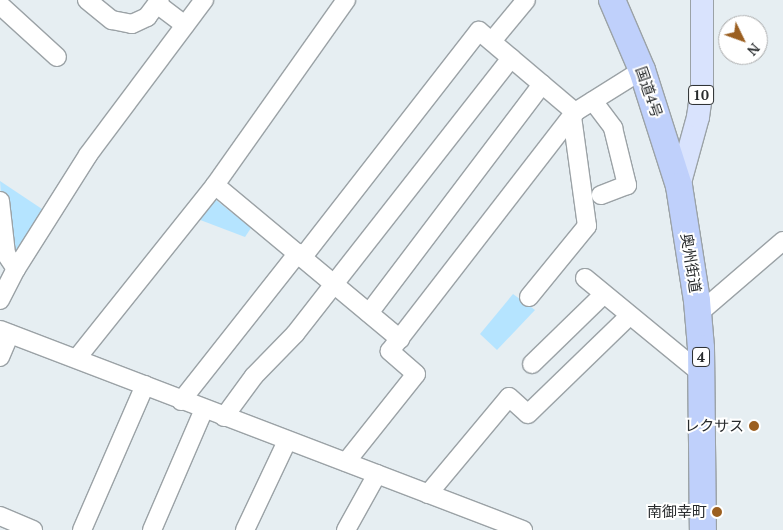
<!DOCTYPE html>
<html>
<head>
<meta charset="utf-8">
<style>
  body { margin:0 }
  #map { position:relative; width:783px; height:530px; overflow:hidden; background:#e6eef2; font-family:"PT Serif","Noto Sans JP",serif }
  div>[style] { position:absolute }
  .green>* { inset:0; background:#b5e4ff }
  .roads { filter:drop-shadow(1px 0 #9ba2a6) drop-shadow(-1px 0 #9ba2a6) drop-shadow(0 1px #9ba2a6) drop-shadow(0 -1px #9ba2a6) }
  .minor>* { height:18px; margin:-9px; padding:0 9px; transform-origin:9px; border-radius:9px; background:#fff }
  .major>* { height:22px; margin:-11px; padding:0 11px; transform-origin:11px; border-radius:11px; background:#d9e3fd }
  .highway>* { height:26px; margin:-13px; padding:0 13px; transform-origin:13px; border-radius:13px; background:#bfd0fb }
  .dots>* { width:14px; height:14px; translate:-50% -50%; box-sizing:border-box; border:2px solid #fff; border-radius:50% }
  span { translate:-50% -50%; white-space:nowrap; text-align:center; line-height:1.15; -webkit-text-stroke:4px #fff; paint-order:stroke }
  .shield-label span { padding:1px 4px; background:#fff; border:1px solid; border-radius:4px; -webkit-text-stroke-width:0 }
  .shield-label { font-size:14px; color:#282b2d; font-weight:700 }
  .street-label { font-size:15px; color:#282b2d }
  .poi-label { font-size:15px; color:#282b2d }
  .right { translate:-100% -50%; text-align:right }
  .north { position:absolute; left:718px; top:15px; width:50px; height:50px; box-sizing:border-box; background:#fff; border:1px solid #a9aaab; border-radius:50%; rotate:132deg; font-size:14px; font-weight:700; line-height:20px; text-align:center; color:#282b2d }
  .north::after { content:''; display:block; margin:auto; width:18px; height:22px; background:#9b5f20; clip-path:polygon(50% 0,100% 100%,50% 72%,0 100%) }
</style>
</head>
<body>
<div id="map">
  <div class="green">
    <div style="clip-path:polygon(0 181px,45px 211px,17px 252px,5px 247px)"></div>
    <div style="clip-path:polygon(216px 200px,251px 228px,245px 237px,195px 218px,208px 202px)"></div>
    <div style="clip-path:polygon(513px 294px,535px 310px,497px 350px,480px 334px)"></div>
  </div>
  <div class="roads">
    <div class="minor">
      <div style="left:87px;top:0;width:32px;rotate:39deg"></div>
      <div style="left:112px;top:20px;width:20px;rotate:11deg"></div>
      <div style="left:132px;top:24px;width:17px;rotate:-25deg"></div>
      <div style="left:147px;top:17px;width:21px;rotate:-53deg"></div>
      <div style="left:157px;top:4px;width:35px;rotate:37deg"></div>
      <div style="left:0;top:5px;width:77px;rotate:42.4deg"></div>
      <div style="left:492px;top:41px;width:53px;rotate:-50.3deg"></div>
      <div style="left:593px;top:101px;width:34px;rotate:53deg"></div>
      <div style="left:613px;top:128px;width:59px;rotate:76.2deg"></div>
      <div style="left:627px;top:185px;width:28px;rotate:159deg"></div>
      <div style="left:215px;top:185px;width:241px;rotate:39.8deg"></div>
      <div style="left:0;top:201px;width:53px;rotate:83.5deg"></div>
      <div style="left:6px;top:254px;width:18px;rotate:56deg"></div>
      <div style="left:302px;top:258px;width:288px;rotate:-52.1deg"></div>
      <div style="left:479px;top:31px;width:126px;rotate:40.2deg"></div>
      <div style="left:585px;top:278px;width:151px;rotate:39.4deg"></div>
      <div style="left:529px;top:297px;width:92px;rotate:-50.8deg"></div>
      <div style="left:587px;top:226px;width:111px;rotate:-97.8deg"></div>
      <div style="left:0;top:300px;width:35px;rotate:-63deg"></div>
      <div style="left:16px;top:269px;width:135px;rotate:-57.7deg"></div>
      <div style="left:88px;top:155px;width:194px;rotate:-53.2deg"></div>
      <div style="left:369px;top:313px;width:287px;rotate:-52.9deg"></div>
      <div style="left:698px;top:314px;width:112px;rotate:-40.7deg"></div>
      <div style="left:0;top:330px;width:560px;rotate:20.93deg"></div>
      <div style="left:0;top:357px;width:25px;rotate:-67deg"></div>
      <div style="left:77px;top:358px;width:221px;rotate:-51.4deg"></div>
      <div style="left:215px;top:185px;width:227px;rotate:-54.7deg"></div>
      <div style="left:532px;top:364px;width:100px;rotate:-44.2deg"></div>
      <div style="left:181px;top:401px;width:189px;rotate:-51.7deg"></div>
      <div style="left:224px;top:417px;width:51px;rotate:-53.8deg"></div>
      <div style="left:254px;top:376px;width:59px;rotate:-45.7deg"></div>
      <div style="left:295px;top:334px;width:63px;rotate:-52deg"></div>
      <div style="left:334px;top:284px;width:287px;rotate:-51.9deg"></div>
      <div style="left:346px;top:462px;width:112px;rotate:-51.5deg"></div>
      <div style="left:416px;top:374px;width:35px;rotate:-139deg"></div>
      <div style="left:390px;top:351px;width:302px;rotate:-52.3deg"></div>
      <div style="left:575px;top:112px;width:79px;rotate:-32.1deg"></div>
      <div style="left:428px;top:494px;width:126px;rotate:-50.1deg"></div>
      <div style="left:509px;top:397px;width:25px;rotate:42deg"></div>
      <div style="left:528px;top:414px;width:141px;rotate:-44.1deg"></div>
      <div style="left:0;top:516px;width:36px;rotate:23deg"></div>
      <div style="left:82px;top:530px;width:158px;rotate:-66.5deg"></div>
      <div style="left:152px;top:530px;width:132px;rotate:-66.7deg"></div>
      <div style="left:245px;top:530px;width:98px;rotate:-64.7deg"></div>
      <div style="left:346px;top:530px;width:64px;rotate:-61deg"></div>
    </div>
    <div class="major">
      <div style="left:679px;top:186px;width:72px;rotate:-74.6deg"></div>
      <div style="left:698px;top:117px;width:29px;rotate:-82deg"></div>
      <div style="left:702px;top:88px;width:88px;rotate:-90deg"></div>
    </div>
    <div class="highway">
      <div style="left:612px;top:0;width:76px;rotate:66.8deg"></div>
      <div style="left:642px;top:70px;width:122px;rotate:72.3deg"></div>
      <div style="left:679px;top:186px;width:116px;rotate:81.1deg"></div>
      <div style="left:697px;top:301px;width:47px;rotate:85.1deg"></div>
      <div style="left:701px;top:348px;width:182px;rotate:89.4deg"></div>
    </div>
  </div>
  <div class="dots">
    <div style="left:754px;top:426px;background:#9b5f20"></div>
    <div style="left:717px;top:512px;background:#9b5f20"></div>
  </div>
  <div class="shield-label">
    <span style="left:701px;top:95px">10</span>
    <span style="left:701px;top:357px">4</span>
  </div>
  <div class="street-label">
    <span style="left:649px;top:92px;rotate:71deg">国道4号</span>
    <span style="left:691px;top:263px;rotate:81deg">奥州街道</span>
  </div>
  <div class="poi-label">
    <span class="right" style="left:744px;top:426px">レクサス</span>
    <span class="right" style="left:707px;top:512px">南御幸町</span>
  </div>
  <div class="north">N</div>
</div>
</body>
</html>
